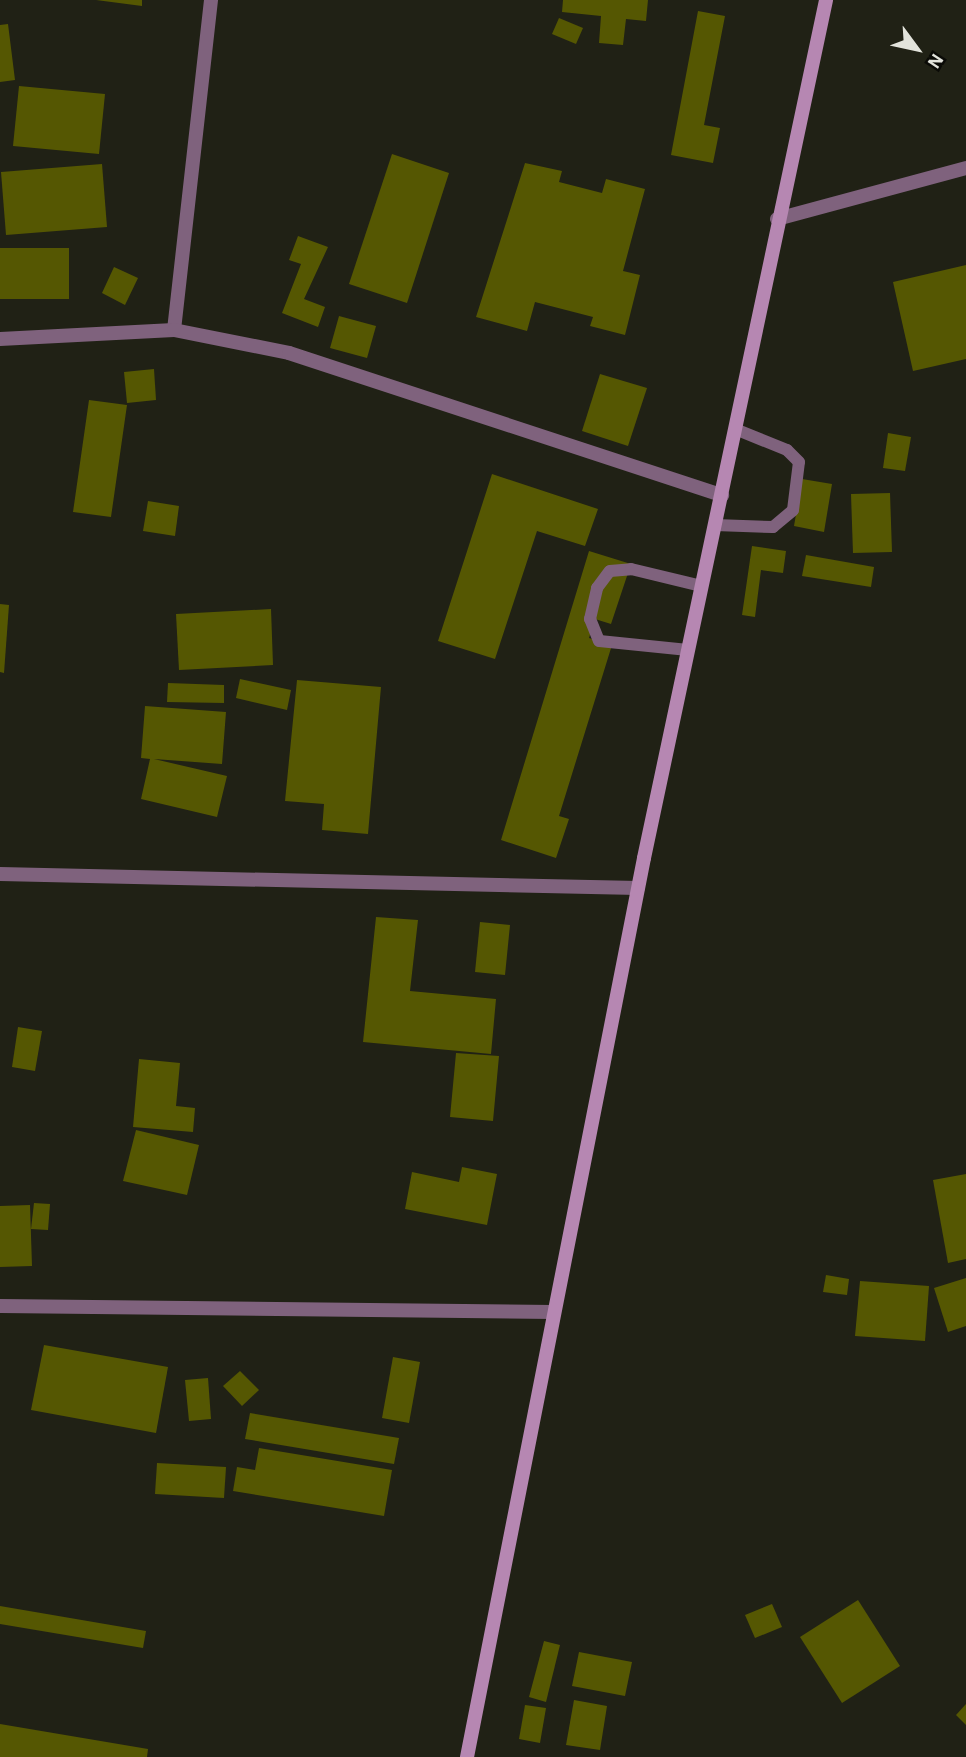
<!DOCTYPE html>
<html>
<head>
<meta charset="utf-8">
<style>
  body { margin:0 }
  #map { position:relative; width:966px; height:1757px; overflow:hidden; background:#202115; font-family:"Alegreya Sans",sans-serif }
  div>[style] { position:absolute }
  .building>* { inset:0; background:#555702 }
  .service>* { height:12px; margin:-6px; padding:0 6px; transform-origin:6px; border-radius:6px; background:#7f627d }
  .minor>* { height:14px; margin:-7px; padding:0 7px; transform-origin:7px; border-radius:7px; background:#7f627d }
  .secondary>* { height:14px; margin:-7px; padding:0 7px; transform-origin:7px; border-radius:7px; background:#b687b2 }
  span { translate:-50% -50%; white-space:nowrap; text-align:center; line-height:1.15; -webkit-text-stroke:7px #0a0a06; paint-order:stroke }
  .north { position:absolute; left:882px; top:14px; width:70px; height:70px; -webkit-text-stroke:5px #0a0a06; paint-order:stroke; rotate:123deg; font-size:19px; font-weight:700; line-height:28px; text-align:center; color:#e2e3db }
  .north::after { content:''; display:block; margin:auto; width:24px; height:32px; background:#e2e3db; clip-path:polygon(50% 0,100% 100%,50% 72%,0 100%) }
</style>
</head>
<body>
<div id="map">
  <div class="building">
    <div style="clip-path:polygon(96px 0,142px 0,142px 6px)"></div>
    <div style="clip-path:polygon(563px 0,648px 0,646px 21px,626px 19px,623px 45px,599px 43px,601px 16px,562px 12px)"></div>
    <div style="clip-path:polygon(698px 11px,725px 16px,704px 125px,720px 128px,713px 163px,671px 155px)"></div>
    <div style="clip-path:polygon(559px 18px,583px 28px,576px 44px,552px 34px)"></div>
    <div style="clip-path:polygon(8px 24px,15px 80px,0 82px,0 25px)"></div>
    <div style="clip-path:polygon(19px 86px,105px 94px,99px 154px,13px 146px)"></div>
    <div style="clip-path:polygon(392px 154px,449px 173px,407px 303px,349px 284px)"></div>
    <div style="clip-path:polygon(525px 163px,562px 171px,559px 182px,602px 193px,606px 179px,645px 189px,623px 271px,640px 275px,625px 335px,590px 326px,593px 317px,535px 302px,527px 331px,476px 317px)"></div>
    <div style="clip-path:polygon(102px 164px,107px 227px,6px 235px,1px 172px)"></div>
    <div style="clip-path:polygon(298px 236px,328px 247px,304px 299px,325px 307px,318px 327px,282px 313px,301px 264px,289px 260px)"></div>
    <div style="clip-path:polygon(0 248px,69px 248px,69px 299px,0 299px)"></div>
    <div style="clip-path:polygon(966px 265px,966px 359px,913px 371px,893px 282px)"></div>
    <div style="clip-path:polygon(114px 267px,138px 278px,125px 305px,102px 293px)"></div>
    <div style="clip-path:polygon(339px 316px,376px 326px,367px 358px,330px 348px)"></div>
    <div style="clip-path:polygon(154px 369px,156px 400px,127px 403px,124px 372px)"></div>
    <div style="clip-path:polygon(600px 374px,647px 388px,628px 446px,582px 431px)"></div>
    <div style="clip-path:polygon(89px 400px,127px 405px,111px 517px,73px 512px)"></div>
    <div style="clip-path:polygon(888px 433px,911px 437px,905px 471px,883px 468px)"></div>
    <div style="clip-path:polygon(492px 474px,598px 509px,585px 546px,537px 531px,495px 659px,438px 641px)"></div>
    <div style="clip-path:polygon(802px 479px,832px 484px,824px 532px,794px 526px)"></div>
    <div style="clip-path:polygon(890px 493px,892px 552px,853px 553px,851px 494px)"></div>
    <div style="clip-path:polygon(148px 501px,179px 506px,175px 536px,143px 531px)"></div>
    <div style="clip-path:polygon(752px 546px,786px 551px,783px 573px,761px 570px,755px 617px,742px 615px)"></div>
    <div style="clip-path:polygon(589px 551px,631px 564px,611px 624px,595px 619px,589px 638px,612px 645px,559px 816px,569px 819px,556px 858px,501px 840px)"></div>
    <div style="clip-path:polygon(806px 555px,874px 567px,871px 587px,802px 576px)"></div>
    <div style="clip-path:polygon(0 604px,9px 605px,4px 673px,0 672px)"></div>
    <div style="clip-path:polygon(271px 609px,273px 665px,179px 670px,176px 614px)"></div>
    <div style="clip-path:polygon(240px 679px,291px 690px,287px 710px,236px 698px)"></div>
    <div style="clip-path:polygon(297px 680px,381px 687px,368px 834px,322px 830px,324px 804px,285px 801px)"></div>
    <div style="clip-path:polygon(168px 683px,224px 685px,224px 703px,167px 702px)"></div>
    <div style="clip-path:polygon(145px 706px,226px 712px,222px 764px,154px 759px,227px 776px,217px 817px,141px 799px,150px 759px,141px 758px)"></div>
    <div style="clip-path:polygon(376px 917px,418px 920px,410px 991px,496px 999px,491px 1054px,363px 1042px)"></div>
    <div style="clip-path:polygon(480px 922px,510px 925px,505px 975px,475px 972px)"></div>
    <div style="clip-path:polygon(18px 1027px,42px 1031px,35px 1071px,12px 1067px)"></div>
    <div style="clip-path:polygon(456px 1053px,499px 1056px,493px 1121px,450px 1117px)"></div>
    <div style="clip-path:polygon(139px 1059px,180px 1063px,176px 1106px,195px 1108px,193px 1132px,133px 1127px)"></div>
    <div style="clip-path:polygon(136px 1130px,199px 1145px,187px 1195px,123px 1181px)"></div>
    <div style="clip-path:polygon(462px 1167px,497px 1174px,487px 1225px,405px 1209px,412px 1172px,459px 1182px)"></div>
    <div style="clip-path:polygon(966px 1174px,966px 1259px,948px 1263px,933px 1180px)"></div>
    <div style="clip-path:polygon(34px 1203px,50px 1204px,48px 1230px,31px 1229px)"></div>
    <div style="clip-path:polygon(30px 1205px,32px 1266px,0 1267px,0 1206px)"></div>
    <div style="clip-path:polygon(826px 1275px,849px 1279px,847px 1295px,823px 1292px)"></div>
    <div style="clip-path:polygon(966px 1278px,966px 1326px,948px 1332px,934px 1288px)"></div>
    <div style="clip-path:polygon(860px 1281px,929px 1286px,925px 1341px,855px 1336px)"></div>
    <div style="clip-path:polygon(44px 1345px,168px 1367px,156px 1433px,31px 1410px)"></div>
    <div style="clip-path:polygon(393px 1357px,420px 1362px,409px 1423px,382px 1418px)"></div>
    <div style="clip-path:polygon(240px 1371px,259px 1390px,242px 1406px,223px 1386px)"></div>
    <div style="clip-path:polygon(208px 1378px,211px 1419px,189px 1421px,185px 1380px)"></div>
    <div style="clip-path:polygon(250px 1413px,399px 1438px,394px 1464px,245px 1439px)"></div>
    <div style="clip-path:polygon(259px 1448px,392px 1470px,384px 1516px,233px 1491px,237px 1467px,255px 1470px)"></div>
    <div style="clip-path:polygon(157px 1463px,226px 1467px,224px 1498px,155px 1494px)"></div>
    <div style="clip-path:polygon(858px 1600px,900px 1666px,842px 1703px,800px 1637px)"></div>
    <div style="clip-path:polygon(772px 1604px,782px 1627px,755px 1638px,745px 1615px)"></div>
    <div style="clip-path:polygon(0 1606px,146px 1631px,143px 1648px,0 1624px)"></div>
    <div style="clip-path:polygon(544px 1641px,560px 1645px,546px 1702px,529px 1697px)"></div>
    <div style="clip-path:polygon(579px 1652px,632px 1662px,625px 1696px,572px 1686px)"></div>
    <div style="clip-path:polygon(574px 1700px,607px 1706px,600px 1750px,566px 1745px)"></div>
    <div style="clip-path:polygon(966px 1704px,966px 1725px,956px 1715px)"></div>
    <div style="clip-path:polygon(525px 1705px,546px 1708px,540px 1743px,519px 1739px)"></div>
    <div style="clip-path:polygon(0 1724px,148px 1749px,147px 1757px,0 1757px)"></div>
  </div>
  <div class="service">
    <div style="left:715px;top:525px;width:58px;rotate:2deg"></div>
    <div style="left:773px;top:527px;width:26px;rotate:-40deg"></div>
    <div style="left:793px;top:510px;width:48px;rotate:-82.9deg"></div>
    <div style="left:799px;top:462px;width:17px;rotate:-135deg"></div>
    <div style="left:787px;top:450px;width:56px;rotate:-158deg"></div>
    <div style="left:688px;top:650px;width:89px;rotate:-174.2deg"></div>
    <div style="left:599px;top:641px;width:24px;rotate:-112deg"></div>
    <div style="left:590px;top:619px;width:32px;rotate:-77deg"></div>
    <div style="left:597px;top:588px;width:21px;rotate:-53deg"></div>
    <div style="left:610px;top:571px;width:21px;rotate:-5deg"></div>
    <div style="left:631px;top:569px;width:73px;rotate:13.5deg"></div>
  </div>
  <div class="minor">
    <div style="left:777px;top:219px;width:196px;rotate:-15.1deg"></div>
    <div style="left:174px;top:330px;width:332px;rotate:-83.6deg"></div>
    <div style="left:0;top:339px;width:174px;rotate:-3deg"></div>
    <div style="left:174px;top:330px;width:117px;rotate:11.3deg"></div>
    <div style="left:289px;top:353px;width:456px;rotate:18.2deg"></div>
    <div style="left:0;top:874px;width:638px;rotate:1.26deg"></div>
    <div style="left:0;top:1306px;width:553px;rotate:0.62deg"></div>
  </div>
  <div class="secondary">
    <div style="left:467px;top:1757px;width:916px;rotate:-78.86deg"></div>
    <div style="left:644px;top:858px;width:877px;rotate:-78.02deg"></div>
  </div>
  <div class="north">N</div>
</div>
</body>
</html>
